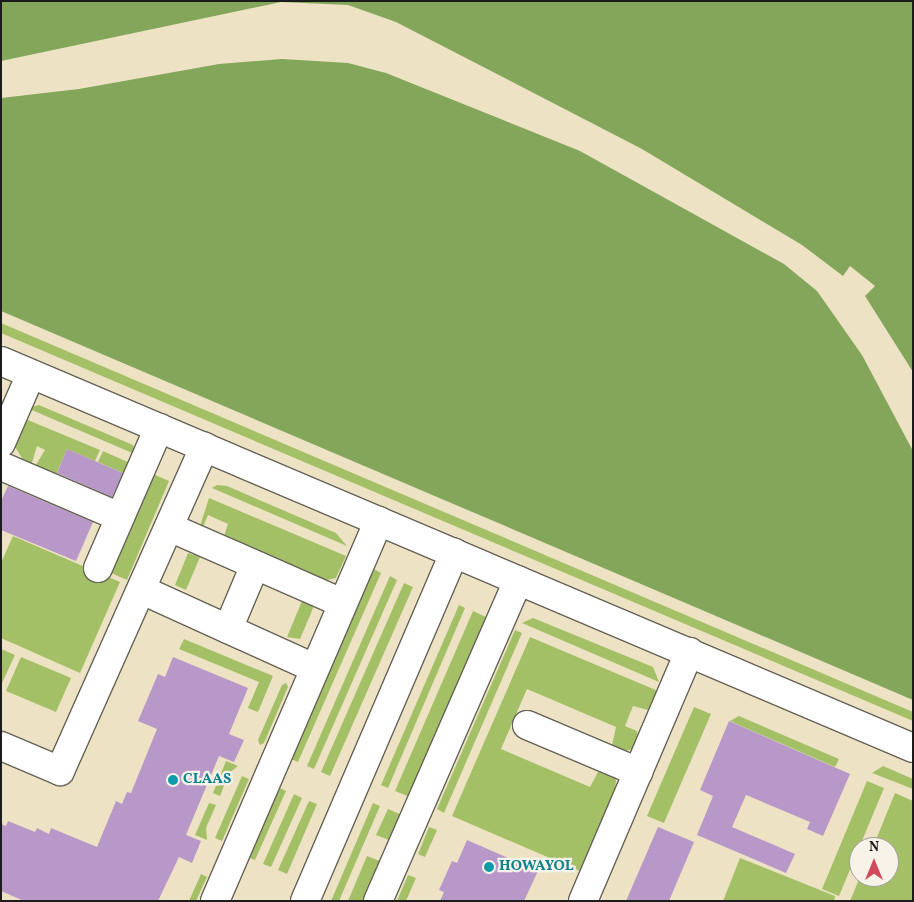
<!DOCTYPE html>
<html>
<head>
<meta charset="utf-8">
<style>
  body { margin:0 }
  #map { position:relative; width:914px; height:902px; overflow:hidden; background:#ede3c4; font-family:Vollkorn,serif }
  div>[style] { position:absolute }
  .green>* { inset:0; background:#a4c066 }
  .forest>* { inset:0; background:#83a65b }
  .building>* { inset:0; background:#b798c8 }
  .roads { filter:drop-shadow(1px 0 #656257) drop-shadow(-1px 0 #656257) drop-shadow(0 1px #656257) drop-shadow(0 -1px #656257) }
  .minor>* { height:28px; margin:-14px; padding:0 14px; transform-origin:14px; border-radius:14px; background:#fff }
  .dots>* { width:14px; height:14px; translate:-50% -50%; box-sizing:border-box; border:2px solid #f7f3e8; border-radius:50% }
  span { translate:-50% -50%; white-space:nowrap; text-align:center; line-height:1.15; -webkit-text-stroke:4.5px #f7f3e8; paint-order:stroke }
  .culture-label { font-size:15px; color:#0d838f; font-weight:700 }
  .left { translate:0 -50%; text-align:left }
  .frame { position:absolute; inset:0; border:2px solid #1c1c1c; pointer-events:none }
  .north { position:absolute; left:849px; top:837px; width:50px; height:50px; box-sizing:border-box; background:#f7f3e8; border:1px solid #9f9d96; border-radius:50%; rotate:0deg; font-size:14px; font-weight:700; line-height:20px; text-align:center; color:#1c1c1c }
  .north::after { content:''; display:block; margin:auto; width:18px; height:22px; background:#d1495b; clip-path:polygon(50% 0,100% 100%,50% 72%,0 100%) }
</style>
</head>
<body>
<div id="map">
  <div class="green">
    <div style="clip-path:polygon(1px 323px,913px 712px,913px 721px,1px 333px)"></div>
    <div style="clip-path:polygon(39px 405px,133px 445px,137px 455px,27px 408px)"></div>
    <div style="clip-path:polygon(23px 418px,100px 450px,95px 461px,67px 449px,55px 477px,34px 468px,45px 450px,37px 446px,31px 466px,25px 463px,14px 445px)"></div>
    <div style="clip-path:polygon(103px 451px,132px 464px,128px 475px,98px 462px)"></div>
    <div style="clip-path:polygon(153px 474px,169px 481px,127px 580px,111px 573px)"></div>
    <div style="clip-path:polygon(217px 485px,227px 486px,336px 533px,347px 546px,212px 488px)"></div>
    <div style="clip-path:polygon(209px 498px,346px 556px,336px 578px,327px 580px,224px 536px,228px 524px,208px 515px,203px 527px,200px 526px)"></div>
    <div style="clip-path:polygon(13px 536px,120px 582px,80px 673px,1px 638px,1px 563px)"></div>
    <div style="clip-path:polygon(188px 553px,200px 557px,186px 590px,175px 585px)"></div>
    <div style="clip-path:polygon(374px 569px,381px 573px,298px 762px,291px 759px)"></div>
    <div style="clip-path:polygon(390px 576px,397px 580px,314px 769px,307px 766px)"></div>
    <div style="clip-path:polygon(404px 583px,413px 587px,330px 776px,321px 772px)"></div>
    <div style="clip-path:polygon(302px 601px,314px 606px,300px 639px,287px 637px)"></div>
    <div style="clip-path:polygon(459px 605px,465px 608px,388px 788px,381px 785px)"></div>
    <div style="clip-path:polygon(473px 611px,488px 618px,410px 797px,395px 791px)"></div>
    <div style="clip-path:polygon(533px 618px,653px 667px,659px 682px,522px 623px)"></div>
    <div style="clip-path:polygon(515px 630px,522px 633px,444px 813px,437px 809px)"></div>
    <div style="clip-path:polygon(530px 637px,658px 691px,648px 710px,633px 706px,625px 726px,637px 731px,638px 737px,632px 749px,625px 751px,612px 745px,616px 727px,527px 689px,501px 749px,590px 787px,599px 770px,613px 774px,616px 780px,615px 790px,580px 871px,452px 816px)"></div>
    <div style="clip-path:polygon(184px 639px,273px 676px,258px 712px,248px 708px,259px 682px,179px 649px)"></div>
    <div style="clip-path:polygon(1px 649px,15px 655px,1px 685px)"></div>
    <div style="clip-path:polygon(21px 657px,71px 678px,56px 712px,6px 691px)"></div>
    <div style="clip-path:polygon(286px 683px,288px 687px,264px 743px,260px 745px,258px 740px,282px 685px)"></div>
    <div style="clip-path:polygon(694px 707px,711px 714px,664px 823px,647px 816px)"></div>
    <div style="clip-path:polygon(739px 716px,839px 759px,835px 767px,730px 721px)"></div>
    <div style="clip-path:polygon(226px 761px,238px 766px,229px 773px,220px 796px,213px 793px)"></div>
    <div style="clip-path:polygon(883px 766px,913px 779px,913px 789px,872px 773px)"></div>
    <div style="clip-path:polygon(242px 776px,249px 779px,222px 841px,215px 838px)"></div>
    <div style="clip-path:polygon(867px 781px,884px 788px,839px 896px,822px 889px)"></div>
    <div style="clip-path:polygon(278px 787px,286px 791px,255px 860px,247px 857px)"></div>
    <div style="clip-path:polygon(895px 793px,913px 801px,913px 901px,850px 901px,860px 877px,889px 877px,889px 847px,873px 847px)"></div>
    <div style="clip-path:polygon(294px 794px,302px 798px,271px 867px,263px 864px)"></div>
    <div style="clip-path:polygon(309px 801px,317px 804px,287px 874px,278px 870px)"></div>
    <div style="clip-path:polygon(209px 803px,216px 805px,206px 828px,207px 840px,195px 835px)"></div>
    <div style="clip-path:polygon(373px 803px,380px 806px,339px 901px,331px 901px)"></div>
    <div style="clip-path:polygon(388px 809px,402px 815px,391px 841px,376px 835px)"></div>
    <div style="clip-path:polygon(429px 827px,437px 830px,425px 857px,418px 854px)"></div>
    <div style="clip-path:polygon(367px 856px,382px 862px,365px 901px,348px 901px)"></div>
    <div style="clip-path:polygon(740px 858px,835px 896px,834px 901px,723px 901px)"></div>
    <div style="clip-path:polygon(201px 874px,207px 877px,196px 901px,189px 901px)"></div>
    <div style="clip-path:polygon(408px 875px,416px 878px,406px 901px,397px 901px)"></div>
  </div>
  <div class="forest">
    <div style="clip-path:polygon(1px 1px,913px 1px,913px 372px,865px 296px,875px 286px,850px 266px,843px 276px,802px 245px,642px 149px,396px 22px,348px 5px,281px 2px,1px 61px)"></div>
    <div style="clip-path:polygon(282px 59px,348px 63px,386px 73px,580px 151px,784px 264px,817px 291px,862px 355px,913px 451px,913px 700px,1px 311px,1px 98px,79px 89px,219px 64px)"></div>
  </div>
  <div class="building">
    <div style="clip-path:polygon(67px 449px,123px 473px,112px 497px,57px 473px)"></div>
    <div style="clip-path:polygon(8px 486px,93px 522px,76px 561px,1px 530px,1px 501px)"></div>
    <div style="clip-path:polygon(173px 657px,248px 688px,229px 734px,244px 740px,234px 762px,219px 756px,186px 835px,201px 841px,192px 863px,179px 857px,158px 901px,24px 901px,1px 891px,1px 824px,6px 826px,8px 821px,35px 832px,37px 828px,49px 834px,51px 828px,97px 847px,116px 801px,122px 804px,127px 792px,131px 793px,157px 729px,138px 721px,158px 674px,165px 677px)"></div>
    <div style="clip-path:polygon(729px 721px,850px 774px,823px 836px,807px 829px,810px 822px,746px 795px,732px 827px,795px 854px,786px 873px,697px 835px,713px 796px,700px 790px)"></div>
    <div style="clip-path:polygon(658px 827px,694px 842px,669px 901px,626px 901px)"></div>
    <div style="clip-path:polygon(467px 840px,538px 871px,524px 901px,440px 901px,444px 892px,439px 890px,452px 861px,457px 863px)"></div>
  </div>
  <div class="roads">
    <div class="minor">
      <div style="left:1px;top:361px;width:991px;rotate:22.99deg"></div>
      <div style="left:1px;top:443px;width:75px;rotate:-66.5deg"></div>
      <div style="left:1px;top:466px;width:129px;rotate:23.2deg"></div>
      <div style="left:169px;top:527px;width:189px;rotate:23.7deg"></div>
      <div style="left:98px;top:568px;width:153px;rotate:-66.5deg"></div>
      <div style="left:142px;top:590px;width:189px;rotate:24.4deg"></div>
      <div style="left:228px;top:629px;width:69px;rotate:-67.1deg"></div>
      <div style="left:527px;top:725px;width:121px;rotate:22.9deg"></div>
      <div style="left:1px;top:746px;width:64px;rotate:23deg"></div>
      <div style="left:60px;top:771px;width:355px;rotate:-66deg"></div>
      <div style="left:215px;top:901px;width:414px;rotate:-66.7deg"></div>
      <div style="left:305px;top:901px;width:379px;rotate:-66.8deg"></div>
      <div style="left:378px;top:901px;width:350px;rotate:-66.4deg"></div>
      <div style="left:583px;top:901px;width:271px;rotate:-66.9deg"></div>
    </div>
  </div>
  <div class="dots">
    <div style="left:173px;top:780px;background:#0f9aa8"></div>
    <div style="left:489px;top:867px;background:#0f9aa8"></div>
  </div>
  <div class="culture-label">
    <span class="left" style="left:183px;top:780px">CLAAS</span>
    <span class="left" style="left:499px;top:867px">HOWAYOL</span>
  </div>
  <div class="frame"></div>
  <div class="north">N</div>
</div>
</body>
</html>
